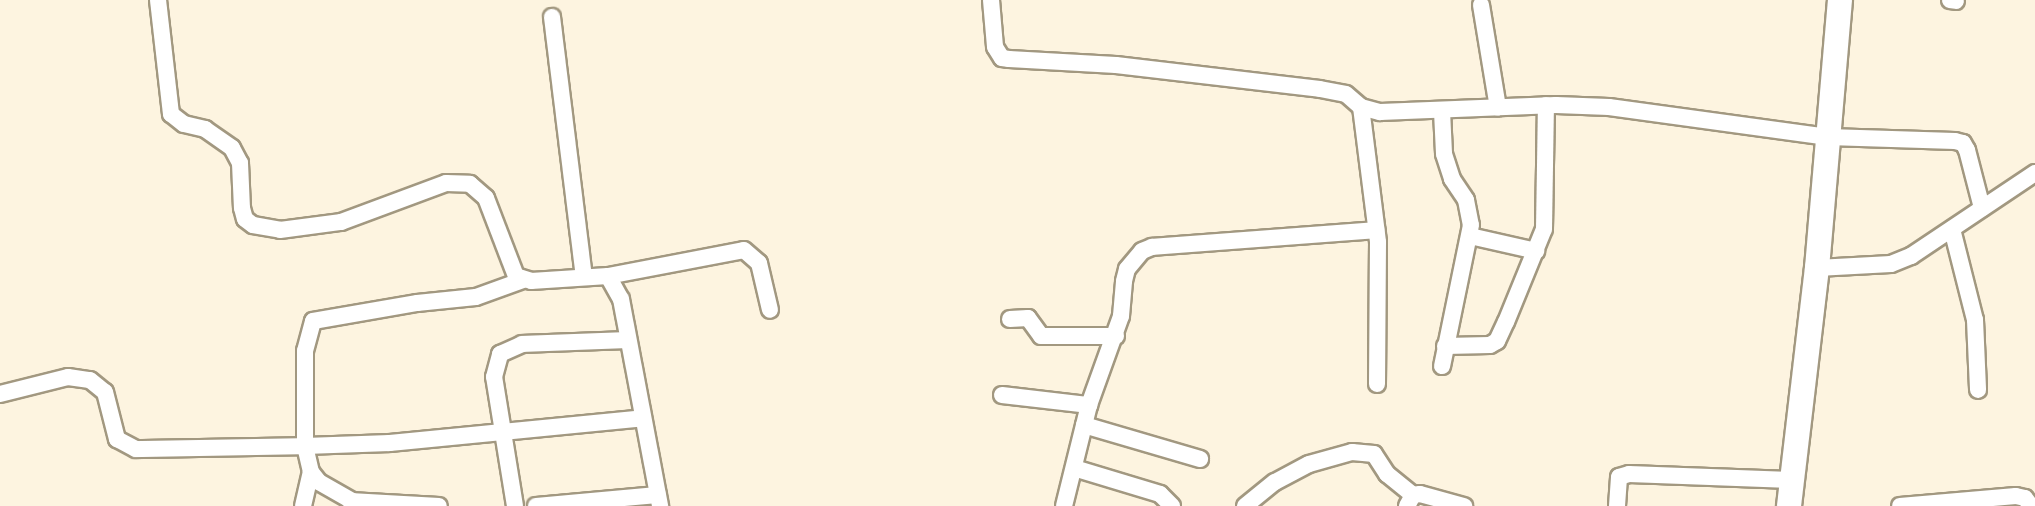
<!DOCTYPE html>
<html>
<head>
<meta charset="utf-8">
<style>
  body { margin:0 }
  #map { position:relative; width:2035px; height:506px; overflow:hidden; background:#fdf4e0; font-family:"IBM Plex Sans",sans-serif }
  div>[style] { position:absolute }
  .roads { filter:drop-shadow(2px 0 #a29880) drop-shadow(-2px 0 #a29880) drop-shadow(0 2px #a29880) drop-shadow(0 -2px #a29880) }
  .minor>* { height:16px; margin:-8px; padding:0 8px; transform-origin:8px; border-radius:8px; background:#fff }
  .highway>* { height:24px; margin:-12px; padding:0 12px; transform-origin:12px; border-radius:12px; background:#fff }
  span { translate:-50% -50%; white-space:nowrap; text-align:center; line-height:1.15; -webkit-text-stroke:5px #fff; paint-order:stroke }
</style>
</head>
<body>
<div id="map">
  <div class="roads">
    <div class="minor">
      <div style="left:158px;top:0;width:115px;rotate:83.5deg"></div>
      <div style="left:171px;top:114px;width:16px;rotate:38deg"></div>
      <div style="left:184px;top:124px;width:22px;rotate:13deg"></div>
      <div style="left:205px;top:129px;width:33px;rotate:35deg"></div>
      <div style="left:232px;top:148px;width:17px;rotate:62deg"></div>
      <div style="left:240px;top:163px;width:45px;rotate:87.5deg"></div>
      <div style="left:242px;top:208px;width:11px;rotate:75deg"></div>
      <div style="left:245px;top:219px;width:10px;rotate:37deg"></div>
      <div style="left:253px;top:225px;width:27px;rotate:10deg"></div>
      <div style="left:280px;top:230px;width:62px;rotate:-7.5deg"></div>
      <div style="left:341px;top:222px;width:112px;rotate:-20.4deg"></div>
      <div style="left:446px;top:183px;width:24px;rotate:2deg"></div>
      <div style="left:470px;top:184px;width:21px;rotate:41deg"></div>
      <div style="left:486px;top:198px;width:84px;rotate:69deg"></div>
      <div style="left:516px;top:276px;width:16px;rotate:18deg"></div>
      <div style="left:531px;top:281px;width:77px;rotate:-3.7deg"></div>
      <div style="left:608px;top:276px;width:26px;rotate:61deg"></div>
      <div style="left:621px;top:299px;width:211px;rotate:79.3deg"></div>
      <div style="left:991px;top:0;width:47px;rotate:85.1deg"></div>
      <div style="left:995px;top:47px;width:13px;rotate:58deg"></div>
      <div style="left:1002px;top:58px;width:7px;rotate:8deg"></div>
      <div style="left:1009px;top:59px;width:107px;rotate:3.2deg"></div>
      <div style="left:1116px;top:65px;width:205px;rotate:6.7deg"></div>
      <div style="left:1320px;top:89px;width:26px;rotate:11deg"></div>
      <div style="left:1346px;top:94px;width:20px;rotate:41deg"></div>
      <div style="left:1361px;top:107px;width:20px;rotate:15deg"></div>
      <div style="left:1380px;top:112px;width:176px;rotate:-2.3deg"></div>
      <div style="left:1556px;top:105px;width:53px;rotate:2.2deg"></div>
      <div style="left:1609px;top:107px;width:221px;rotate:7.8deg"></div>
      <div style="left:1828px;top:137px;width:127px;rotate:1.8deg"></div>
      <div style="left:1955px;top:141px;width:8px;rotate:14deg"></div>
      <div style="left:1963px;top:143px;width:8px;rotate:60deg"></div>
      <div style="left:1967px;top:150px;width:60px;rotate:75.5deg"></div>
      <div style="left:1950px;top:0;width:6px;rotate:9deg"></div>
      <div style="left:1481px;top:5px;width:104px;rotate:80.6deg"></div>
      <div style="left:552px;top:17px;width:261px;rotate:83deg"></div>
      <div style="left:1361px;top:107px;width:136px;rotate:82.8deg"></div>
      <div style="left:1378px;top:242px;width:142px;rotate:90.4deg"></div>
      <div style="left:1442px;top:111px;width:43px;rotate:87.3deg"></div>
      <div style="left:1444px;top:154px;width:26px;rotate:72deg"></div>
      <div style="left:1452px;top:179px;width:25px;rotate:56deg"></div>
      <div style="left:1466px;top:200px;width:25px;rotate:79deg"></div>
      <div style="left:1471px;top:225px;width:144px;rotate:101.6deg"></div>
      <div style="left:1952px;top:229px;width:94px;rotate:75.8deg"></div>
      <div style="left:1975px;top:320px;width:70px;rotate:87.5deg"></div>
      <div style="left:1470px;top:236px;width:68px;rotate:12.8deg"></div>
      <div style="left:1817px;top:268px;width:74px;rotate:-3.1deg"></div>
      <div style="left:1891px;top:264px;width:22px;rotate:-22deg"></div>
      <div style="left:1911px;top:256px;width:149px;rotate:-33.8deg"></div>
      <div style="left:608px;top:276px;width:138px;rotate:-10.8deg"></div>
      <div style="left:744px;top:250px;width:20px;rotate:41deg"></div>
      <div style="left:759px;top:263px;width:48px;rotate:76.8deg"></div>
      <div style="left:1010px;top:319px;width:18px;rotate:-3deg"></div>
      <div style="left:1028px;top:318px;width:22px;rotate:54deg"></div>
      <div style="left:1041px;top:336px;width:75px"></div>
      <div style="left:1445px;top:346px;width:45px;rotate:-1.3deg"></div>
      <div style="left:1490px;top:345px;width:8px;rotate:-30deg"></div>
      <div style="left:1497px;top:341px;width:21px;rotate:-65deg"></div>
      <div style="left:1506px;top:322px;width:100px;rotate:-67.8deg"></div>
      <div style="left:1544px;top:229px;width:124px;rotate:-89.1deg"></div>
      <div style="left:0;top:394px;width:70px;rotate:-14deg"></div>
      <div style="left:68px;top:377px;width:22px;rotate:8deg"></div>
      <div style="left:90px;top:380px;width:19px;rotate:39deg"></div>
      <div style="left:105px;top:392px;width:49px;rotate:75.7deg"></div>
      <div style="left:117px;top:439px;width:21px;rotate:28deg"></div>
      <div style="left:136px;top:449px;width:169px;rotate:-1deg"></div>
      <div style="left:305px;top:446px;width:95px;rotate:-90deg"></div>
      <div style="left:305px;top:351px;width:31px;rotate:-75deg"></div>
      <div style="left:313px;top:321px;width:106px;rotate:-9.8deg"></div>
      <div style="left:417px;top:303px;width:59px;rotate:-5.8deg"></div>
      <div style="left:476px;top:297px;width:50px;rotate:-19.9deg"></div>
      <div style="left:1002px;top:395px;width:88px;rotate:6.6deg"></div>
      <div style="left:1084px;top:425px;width:121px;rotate:16.3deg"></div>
      <div style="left:1074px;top:468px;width:90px;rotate:16.8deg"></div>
      <div style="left:1160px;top:494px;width:17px;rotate:45deg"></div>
      <div style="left:350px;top:501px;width:89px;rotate:3.2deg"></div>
      <div style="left:303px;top:506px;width:35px;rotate:-77deg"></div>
      <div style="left:361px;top:506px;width:48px;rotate:-150.3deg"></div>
      <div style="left:319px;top:482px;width:13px;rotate:-129deg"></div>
      <div style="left:311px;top:472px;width:27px;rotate:-103deg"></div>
      <div style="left:305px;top:446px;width:85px;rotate:-2deg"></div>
      <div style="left:390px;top:443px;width:254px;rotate:-5.6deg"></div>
      <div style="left:515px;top:506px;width:131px;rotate:-99.2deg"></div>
      <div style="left:494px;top:377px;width:24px;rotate:-75deg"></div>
      <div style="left:500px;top:354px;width:24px;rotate:-24deg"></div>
      <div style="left:522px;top:344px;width:105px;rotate:-2.2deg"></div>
      <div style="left:536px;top:506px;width:122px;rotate:-5.2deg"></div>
      <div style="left:1064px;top:506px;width:104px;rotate:-76.1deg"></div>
      <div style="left:1089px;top:405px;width:95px;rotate:-70.2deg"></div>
      <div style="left:1121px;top:316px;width:35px;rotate:-85deg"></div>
      <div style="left:1124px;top:281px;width:12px;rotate:-76deg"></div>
      <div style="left:1127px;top:269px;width:23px;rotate:-50deg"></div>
      <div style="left:1142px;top:251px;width:11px;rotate:-22deg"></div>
      <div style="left:1152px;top:247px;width:225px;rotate:-4.3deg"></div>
      <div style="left:1245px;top:506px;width:38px;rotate:-39deg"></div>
      <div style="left:1275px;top:482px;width:38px;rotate:-28deg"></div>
      <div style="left:1309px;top:464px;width:45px;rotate:-15.6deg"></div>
      <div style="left:1352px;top:452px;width:22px;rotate:5deg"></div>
      <div style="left:1374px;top:454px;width:24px;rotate:57deg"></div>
      <div style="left:1387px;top:474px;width:33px;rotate:39deg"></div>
      <div style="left:1407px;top:506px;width:13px;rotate:-61deg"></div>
      <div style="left:1413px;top:495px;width:7px;rotate:-8deg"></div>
      <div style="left:1420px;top:494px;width:46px;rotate:15.3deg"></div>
      <div style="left:1617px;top:506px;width:29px;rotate:-86deg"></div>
      <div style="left:1619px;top:477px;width:10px;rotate:-17deg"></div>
      <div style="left:1629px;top:474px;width:162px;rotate:2.1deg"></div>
      <div style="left:1900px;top:506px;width:116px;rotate:-4.9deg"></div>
      <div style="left:2016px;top:496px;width:9px;rotate:13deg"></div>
      <div style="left:2025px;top:498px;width:10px;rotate:53deg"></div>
    </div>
    <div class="highway">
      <div style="left:1789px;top:506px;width:240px;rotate:-83.3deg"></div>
      <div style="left:1817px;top:268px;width:269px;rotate:-85.1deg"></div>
    </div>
  </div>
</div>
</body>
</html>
